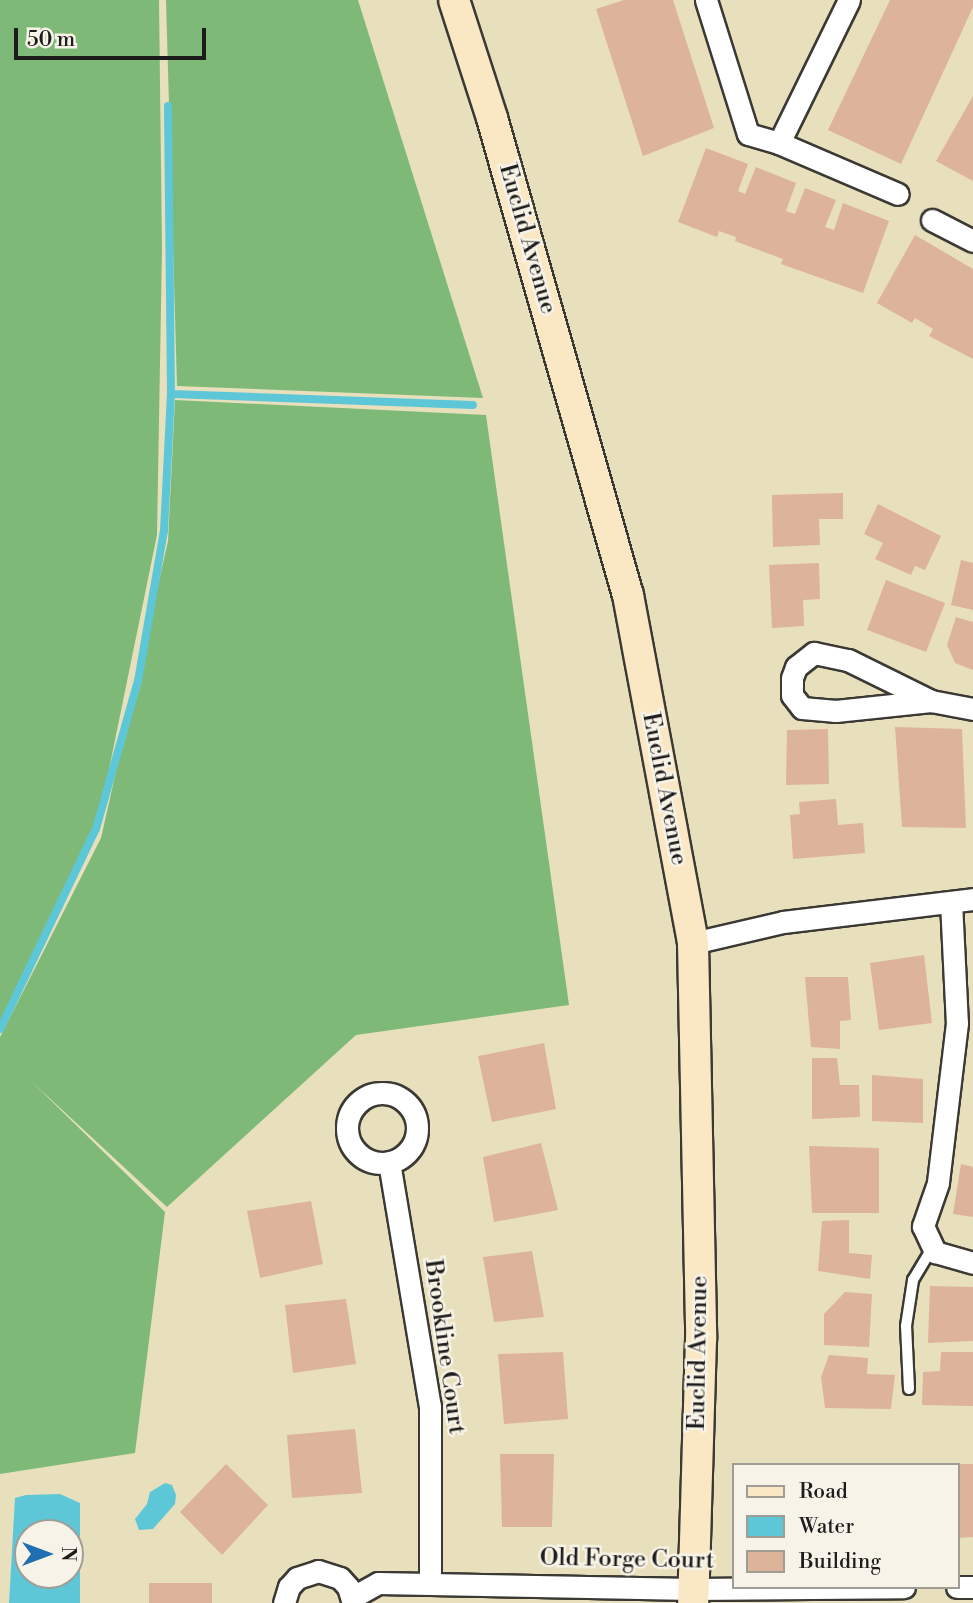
<!DOCTYPE html>
<html>
<head>
<meta charset="utf-8">
<style>
  body { margin:0 }
  #map { position:relative; width:973px; height:1603px; overflow:hidden; background:#e8e0bc; font-family:"Libre Bodoni",serif }
  div>[style] { position:absolute }
  .forest>* { inset:0; background:#7fb978 }
  .water>* { inset:0; background:#5dc7d8 }
  .stream>* { height:8px; margin:-4px; padding:0 4px; transform-origin:4px; border-radius:4px; background:#5dc7d8 }
  .building>* { inset:0; background:#ddb399 }
  .roads { filter:drop-shadow(2px 0 #3b3934) drop-shadow(-2px 0 #3b3934) drop-shadow(0 2px #3b3934) drop-shadow(0 -2px #3b3934) }
  .lane>* { height:10px; margin:-5px; padding:0 5px; transform-origin:5px; border-radius:5px; background:#fff }
  .street>* { height:21px; margin:-10.5px; padding:0 10.5px; transform-origin:10.5px; border-radius:10.5px; background:#fff }
  .street>.ring { margin:-10.5px; padding:0; box-sizing:content-box; background:none; border:21px solid #fff; border-radius:50% }
  .secondary>* { height:30px; margin:-15px; padding:0 15px; transform-origin:15px; border-radius:15px; background:#fae7c3 }
  span { translate:-50% -50%; white-space:nowrap; text-align:center; line-height:1.15; -webkit-text-stroke:5px #f7f3e8; paint-order:stroke }
  .street-label { font-size:24px; color:#1c1c1c }
  .legend { position:absolute; left:732px; top:1463px; width:228px; height:126px; box-sizing:border-box; background:#f7f3e8; border:2px solid #9f9d96; margin:0; padding:9px 12px; list-style:none; font-size:21px; color:#1c1c1c }
  .legend li { display:flex; align-items:center; gap:14px; height:35px }
  .legend b { width:35px; border:2px solid #9f9d96 }
  .north { position:absolute; left:14px; top:1519px; width:70px; height:70px; box-sizing:border-box; background:#f7f3e8; border:2px solid #9f9d96; border-radius:50%; rotate:90deg; font-size:19px; font-weight:700; line-height:28px; text-align:center; color:#1c1c1c }
  .north::after { content:''; display:block; margin:auto; width:24px; height:32px; background:#1f6fb2; clip-path:polygon(50% 0,100% 100%,50% 72%,0 100%) }
  .scale { position:absolute; left:14px; top:28px; width:192px; height:32px; box-sizing:border-box; border:4px solid #1c1c1c; border-top:0; padding-left:9px; font-size:21px; line-height:24px; white-space:nowrap; color:#1c1c1c; -webkit-text-stroke:5px #f7f3e8; paint-order:stroke }
</style>
</head>
<body>
<div id="map">
  <div class="forest">
    <div style="clip-path:polygon(0 0,159px 0,162px 249px,157px 535px,98px 823px,0 1023px)"></div>
    <div style="clip-path:polygon(166px 0,358px 0,483px 398px,177px 386px)"></div>
    <div style="clip-path:polygon(175px 400px,486px 415px,569px 1005px,356px 1035px,167px 1207px,32px 1082px,165px 1212px,135px 1453px,0 1474px,0 1037px,101px 838px,168px 541px)"></div>
  </div>
  <div class="water">
    <div style="clip-path:polygon(165px 1483px,172px 1485px,176px 1495px,175px 1504px,153px 1529px,139px 1530px,135px 1519px,147px 1504px,150px 1492px)"></div>
    <div style="clip-path:polygon(evenodd,60px 1494px,80px 1503px,80px 1603px,9px 1603px,15px 1498px,26px 1495px,60px 1494px,28px 1533px,70px 1533px,70px 1575px,28px 1575px,28px 1533px)"></div>
  </div>
  <div class="stream">
    <div style="left:171px;top:394px;width:302px;rotate:2.1deg"></div>
    <div style="left:0;top:1029px;width:222px;rotate:-64.4deg"></div>
    <div style="left:96px;top:829px;width:154px;rotate:-74.2deg"></div>
    <div style="left:138px;top:681px;width:152px;rotate:-80.2deg"></div>
    <div style="left:164px;top:531px;width:137px;rotate:-87.1deg"></div>
    <div style="left:171px;top:394px;width:288px;rotate:-90.6deg"></div>
  </div>
  <div class="building">
    <div style="clip-path:polygon(624px 0,673px 0,714px 128px,643px 156px,596px 9px)"></div>
    <div style="clip-path:polygon(890px 0,973px 0,973px 7px,901px 164px,828px 130px)"></div>
    <div style="clip-path:polygon(973px 96px,973px 181px,936px 161px)"></div>
    <div style="clip-path:polygon(706px 148px,748px 164px,738px 191px,745px 194px,756px 167px,796px 183px,786px 211px,795px 214px,805px 188px,836px 200px,825px 227px,834px 230px,843px 203px,889px 221px,863px 293px,781px 264px,783px 259px,735px 241px,736px 237px,719px 231px,717px 237px,678px 222px)"></div>
    <div style="clip-path:polygon(915px 235px,973px 269px,973px 359px,929px 336px,933px 329px,915px 318px,912px 323px,877px 303px)"></div>
    <div style="clip-path:polygon(843px 493px,843px 519px,819px 519px,820px 545px,773px 547px,772px 495px)"></div>
    <div style="clip-path:polygon(878px 504px,941px 536px,925px 570px,915px 566px,911px 575px,875px 559px,883px 543px,864px 534px)"></div>
    <div style="clip-path:polygon(961px 560px,973px 563px,973px 610px,951px 605px)"></div>
    <div style="clip-path:polygon(819px 563px,820px 599px,803px 600px,804px 626px,772px 628px,769px 565px)"></div>
    <div style="clip-path:polygon(886px 580px,945px 603px,926px 652px,867px 630px)"></div>
    <div style="clip-path:polygon(956px 617px,973px 622px,973px 670px,955px 663px,947px 645px)"></div>
    <div style="clip-path:polygon(895px 727px,962px 729px,966px 828px,902px 827px)"></div>
    <div style="clip-path:polygon(828px 729px,829px 784px,786px 785px,787px 730px)"></div>
    <div style="clip-path:polygon(836px 799px,838px 825px,863px 823px,865px 853px,793px 859px,790px 815px,800px 814px,799px 802px)"></div>
    <div style="clip-path:polygon(924px 955px,932px 1023px,879px 1030px,870px 963px)"></div>
    <div style="clip-path:polygon(805px 977px,848px 977px,851px 1020px,840px 1021px,840px 1049px,811px 1047px)"></div>
    <div style="clip-path:polygon(544px 1043px,556px 1109px,492px 1122px,478px 1056px)"></div>
    <div style="clip-path:polygon(812px 1058px,837px 1058px,840px 1085px,859px 1085px,860px 1117px,812px 1119px)"></div>
    <div style="clip-path:polygon(872px 1075px,923px 1079px,923px 1123px,872px 1121px)"></div>
    <div style="clip-path:polygon(541px 1143px,558px 1210px,494px 1222px,483px 1157px)"></div>
    <div style="clip-path:polygon(809px 1146px,879px 1148px,879px 1213px,812px 1213px)"></div>
    <div style="clip-path:polygon(961px 1164px,973px 1167px,973px 1217px,953px 1214px)"></div>
    <div style="clip-path:polygon(311px 1201px,323px 1264px,260px 1278px,247px 1211px)"></div>
    <div style="clip-path:polygon(849px 1220px,849px 1253px,872px 1255px,870px 1279px,818px 1271px,822px 1221px)"></div>
    <div style="clip-path:polygon(532px 1251px,544px 1317px,494px 1322px,483px 1257px)"></div>
    <div style="clip-path:polygon(930px 1286px,973px 1287px,973px 1341px,928px 1343px)"></div>
    <div style="clip-path:polygon(845px 1292px,872px 1294px,869px 1347px,824px 1345px,824px 1314px)"></div>
    <div style="clip-path:polygon(346px 1299px,356px 1364px,293px 1373px,285px 1305px)"></div>
    <div style="clip-path:polygon(563px 1352px,568px 1419px,504px 1424px,498px 1354px)"></div>
    <div style="clip-path:polygon(941px 1352px,973px 1352px,973px 1406px,922px 1405px,923px 1372px,940px 1371px)"></div>
    <div style="clip-path:polygon(829px 1355px,868px 1358px,867px 1374px,895px 1375px,891px 1409px,825px 1408px,821px 1377px)"></div>
    <div style="clip-path:polygon(355px 1429px,362px 1493px,292px 1498px,287px 1435px)"></div>
    <div style="clip-path:polygon(500px 1454px,554px 1454px,552px 1527px,502px 1527px)"></div>
    <div style="clip-path:polygon(226px 1464px,268px 1505px,222px 1555px,180px 1512px)"></div>
    <div style="clip-path:polygon(957px 1464px,973px 1464px,973px 1537px,957px 1538px)"></div>
    <div style="clip-path:polygon(149px 1583px,212px 1583px,212px 1603px,149px 1603px)"></div>
  </div>
  <div class="roads">
    <div class="lane">
      <div style="left:909px;top:1389px;width:63px;rotate:-92.7deg"></div>
      <div style="left:906px;top:1326px;width:47px;rotate:-81.3deg"></div>
      <div style="left:913px;top:1280px;width:37px;rotate:-59deg"></div>
    </div>
    <div class="street">
      <div style="left:706px;top:0;width:140px;rotate:72.6deg"></div>
      <div style="left:748px;top:134px;width:32px;rotate:16deg"></div>
      <div style="left:779px;top:143px;width:129px;rotate:23.2deg"></div>
      <div style="left:779px;top:143px;width:159px;rotate:-63.9deg"></div>
      <div style="left:932px;top:220px;width:46px;rotate:27.1deg"></div>
      <div style="left:931px;top:701px;width:96px;rotate:174deg"></div>
      <div style="left:836px;top:711px;width:34px;rotate:-175deg"></div>
      <div style="left:802px;top:708px;width:16px;rotate:-128deg"></div>
      <div style="left:792px;top:695px;width:17px;rotate:-90deg"></div>
      <div style="left:792px;top:678px;width:12px;rotate:-70deg"></div>
      <div style="left:796px;top:667px;width:23px;rotate:-38deg"></div>
      <div style="left:814px;top:653px;width:35px;rotate:12deg"></div>
      <div style="left:848px;top:660px;width:93px;rotate:26.3deg"></div>
      <div style="left:931px;top:701px;width:43px;rotate:10.8deg"></div>
      <div style="left:951px;top:902px;width:121px;rotate:87.2deg"></div>
      <div style="left:957px;top:1023px;width:161px;rotate:96.8deg"></div>
      <div style="left:938px;top:1183px;width:46px;rotate:109.2deg"></div>
      <div style="left:923px;top:1226px;width:29px;rotate:65deg"></div>
      <div style="left:935px;top:1252px;width:40px;rotate:16deg"></div>
      <div style="left:693px;top:943px;width:92px;rotate:-13.1deg"></div>
      <div style="left:783px;top:922px;width:191px;rotate:-6.9deg"></div>
      <div class="ring" style="left:347px;top:1093px;width:49px;height:49px"></div>
      <div style="left:389px;top:1162px;width:247px;rotate:80.5deg"></div>
      <div style="left:430px;top:1406px;width:176px;rotate:90deg"></div>
      <div style="left:957px;top:1587px;width:16px"></div>
      <div style="left:353px;top:1597px;width:29px;rotate:-29deg"></div>
      <div style="left:378px;top:1583px;width:314px;rotate:1.1deg"></div>
      <div style="left:692px;top:1589px;width:212px;rotate:-0.5deg"></div>
      <div style="left:284px;top:1603px;width:17px;rotate:-73deg"></div>
      <div style="left:289px;top:1587px;width:12px;rotate:-48deg"></div>
      <div style="left:297px;top:1578px;width:22px;rotate:-18deg"></div>
      <div style="left:318px;top:1571px;width:23px;rotate:18deg"></div>
      <div style="left:340px;top:1578px;width:12px;rotate:48deg"></div>
      <div style="left:348px;top:1587px;width:17px;rotate:73deg"></div>
    </div>
    <div class="secondary">
      <div style="left:454px;top:0;width:124px;rotate:72.1deg"></div>
      <div style="left:492px;top:118px;width:496px;rotate:74.1deg"></div>
      <div style="left:628px;top:595px;width:354px;rotate:79.4deg"></div>
      <div style="left:693px;top:943px;width:396px;rotate:88.8deg"></div>
      <div style="left:701px;top:1339px;width:264px;rotate:91.7deg"></div>
    </div>
  </div>
  <div class="street-label">
    <span style="left:527px;top:239px;rotate:74deg">Euclid Avenue</span>
    <span style="left:664px;top:789px;rotate:79deg">Euclid Avenue</span>
    <span style="left:444px;top:1347px;rotate:82deg">Brookline Court</span>
    <span style="left:699px;top:1353px;rotate:-89deg">Euclid Avenue</span>
    <span style="left:627px;top:1560px;rotate:1deg">Old Forge Court</span>
  </div>
  <ul class="legend">
  <li><b style="height:9px;background:#fae7c3"></b>Road</li>
  <li><b style="height:19px;background:#5dc7d8"></b>Water</li>
  <li><b style="height:19px;background:#ddb399"></b>Building</li>
  </ul>
  <div class="north">N</div>
  <div class="scale">50 m</div>
</div>
</body>
</html>
